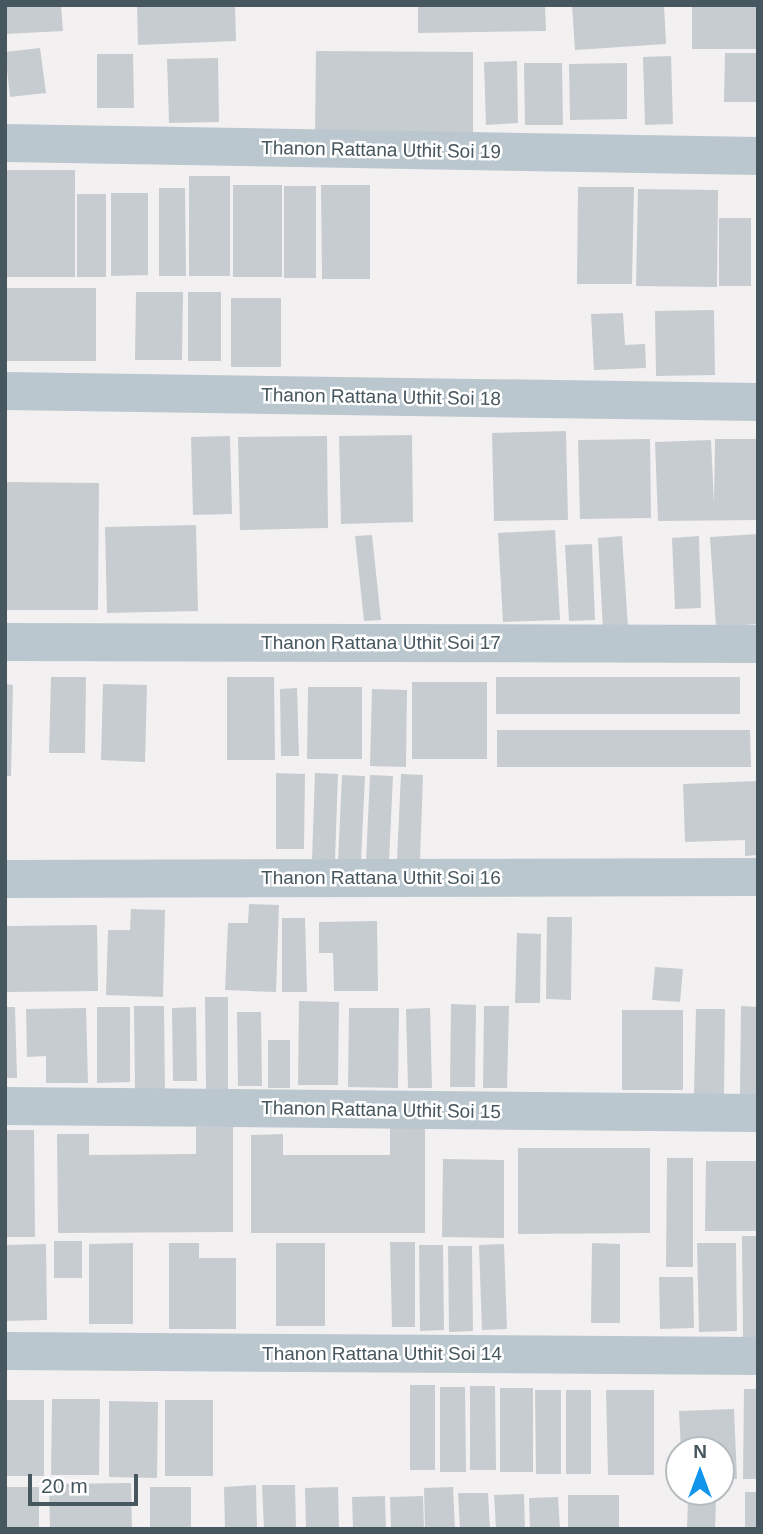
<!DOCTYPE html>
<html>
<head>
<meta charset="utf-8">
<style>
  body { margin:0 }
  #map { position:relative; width:763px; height:1534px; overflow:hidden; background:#f3f0f1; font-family:Helvetica,sans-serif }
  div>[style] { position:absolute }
  .building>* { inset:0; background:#c7ccd0 }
  .minor>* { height:38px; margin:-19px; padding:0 19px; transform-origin:19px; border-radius:19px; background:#bbc7ce }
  span { translate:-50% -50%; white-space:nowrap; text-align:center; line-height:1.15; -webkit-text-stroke:5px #fff; paint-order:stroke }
  .street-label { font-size:19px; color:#47575f }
  .frame { position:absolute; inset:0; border:7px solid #47575f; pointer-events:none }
  .north { position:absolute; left:665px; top:1436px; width:70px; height:70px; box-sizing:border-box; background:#fff; border:2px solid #b5bcbf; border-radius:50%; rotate:0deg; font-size:19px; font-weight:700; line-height:28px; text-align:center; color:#47575f }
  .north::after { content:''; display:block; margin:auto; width:24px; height:32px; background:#1195ec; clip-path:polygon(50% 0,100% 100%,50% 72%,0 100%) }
  .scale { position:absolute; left:28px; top:1474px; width:110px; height:32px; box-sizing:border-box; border:4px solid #47575f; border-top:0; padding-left:9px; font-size:21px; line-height:24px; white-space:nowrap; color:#47575f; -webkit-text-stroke:5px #fff; paint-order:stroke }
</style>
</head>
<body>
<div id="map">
  <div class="building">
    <div style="clip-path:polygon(5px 5px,61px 5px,63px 31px,5px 34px)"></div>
    <div style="clip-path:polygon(137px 5px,235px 5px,236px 41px,138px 45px)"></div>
    <div style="clip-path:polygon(418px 5px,545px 5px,546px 31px,418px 33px)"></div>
    <div style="clip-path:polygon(572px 5px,664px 5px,666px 44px,575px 50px)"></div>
    <div style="clip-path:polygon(692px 5px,758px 5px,758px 49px,692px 49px)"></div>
    <div style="clip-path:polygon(40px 48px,46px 93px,10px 97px,5px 52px)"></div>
    <div style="clip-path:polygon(316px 51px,473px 52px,473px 133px,315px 131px)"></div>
    <div style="clip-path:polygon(725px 53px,758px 53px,758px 102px,724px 102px)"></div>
    <div style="clip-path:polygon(97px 54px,133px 54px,134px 108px,97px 108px)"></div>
    <div style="clip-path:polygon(671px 56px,673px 124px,645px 125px,643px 57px)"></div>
    <div style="clip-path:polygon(218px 58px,219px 122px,169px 123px,167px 59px)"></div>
    <div style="clip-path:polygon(517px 61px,518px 123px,486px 125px,484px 62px)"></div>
    <div style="clip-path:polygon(524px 63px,562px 63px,563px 125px,525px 125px)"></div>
    <div style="clip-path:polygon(627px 63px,627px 119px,570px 120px,569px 64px)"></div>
    <div style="clip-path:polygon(5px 170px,75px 170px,75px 277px,5px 277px)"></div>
    <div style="clip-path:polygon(189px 176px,230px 176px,230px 276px,189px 276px)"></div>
    <div style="clip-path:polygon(233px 185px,282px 185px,282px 277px,233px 277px)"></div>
    <div style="clip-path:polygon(321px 185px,370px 185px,370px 279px,322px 279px)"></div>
    <div style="clip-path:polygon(284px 186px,316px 186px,316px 278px,284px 278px)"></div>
    <div style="clip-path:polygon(578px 187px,634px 187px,632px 284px,577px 284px)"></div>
    <div style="clip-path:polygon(159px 188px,185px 188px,186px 276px,159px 276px)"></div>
    <div style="clip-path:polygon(638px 189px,718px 190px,717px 287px,636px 286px)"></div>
    <div style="clip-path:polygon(111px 193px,148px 193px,148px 275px,111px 276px)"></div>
    <div style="clip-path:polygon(77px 194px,106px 194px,106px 277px,77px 277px)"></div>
    <div style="clip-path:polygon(719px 218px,751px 218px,751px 286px,719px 286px)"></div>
    <div style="clip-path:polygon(5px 288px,96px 288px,96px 361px,5px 361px)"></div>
    <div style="clip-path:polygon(136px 292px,183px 292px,182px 360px,135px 360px)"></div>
    <div style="clip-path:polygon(188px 292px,221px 292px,221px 361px,188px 361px)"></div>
    <div style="clip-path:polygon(231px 298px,281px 298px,281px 367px,231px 367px)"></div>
    <div style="clip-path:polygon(714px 310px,715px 375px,656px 376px,655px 311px)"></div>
    <div style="clip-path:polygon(623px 313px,625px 345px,645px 344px,646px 368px,594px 370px,591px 314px)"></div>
    <div style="clip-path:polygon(566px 431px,568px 520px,494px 521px,492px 433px)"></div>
    <div style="clip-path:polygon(412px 435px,413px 522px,341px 524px,339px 436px)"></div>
    <div style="clip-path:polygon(230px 436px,232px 514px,193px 515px,191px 437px)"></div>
    <div style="clip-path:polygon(327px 436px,328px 528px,240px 530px,238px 437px)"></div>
    <div style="clip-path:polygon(650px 439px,651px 518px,580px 519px,578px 440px)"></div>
    <div style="clip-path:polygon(715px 439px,758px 439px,758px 520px,658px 521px,655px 442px,711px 440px,714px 504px)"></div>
    <div style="clip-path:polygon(5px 482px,99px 483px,98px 610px,5px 610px)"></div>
    <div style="clip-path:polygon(196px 525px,198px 611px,107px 613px,105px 527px)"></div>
    <div style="clip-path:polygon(555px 530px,560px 620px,503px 622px,498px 533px)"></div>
    <div style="clip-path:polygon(758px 534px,758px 624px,716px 627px,710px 537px)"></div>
    <div style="clip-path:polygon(372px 535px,381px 620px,364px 621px,355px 536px)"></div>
    <div style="clip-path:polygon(622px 536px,628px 627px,603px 629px,598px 538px)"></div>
    <div style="clip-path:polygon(699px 536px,701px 608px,675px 609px,672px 538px)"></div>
    <div style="clip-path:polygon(592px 544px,595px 620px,569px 621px,565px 545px)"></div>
    <div style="clip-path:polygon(51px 677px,86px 677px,85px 753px,49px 753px)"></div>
    <div style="clip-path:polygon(227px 677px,274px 677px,275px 760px,227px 760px)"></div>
    <div style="clip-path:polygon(496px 677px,740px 677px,740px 714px,496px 714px)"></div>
    <div style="clip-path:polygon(412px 682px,487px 682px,487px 759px,412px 759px)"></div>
    <div style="clip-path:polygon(5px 684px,13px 685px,11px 776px,5px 776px)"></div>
    <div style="clip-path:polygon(103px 684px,147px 685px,145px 762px,101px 760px)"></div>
    <div style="clip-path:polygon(308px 687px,362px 687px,362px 759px,307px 759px)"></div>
    <div style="clip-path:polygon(297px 688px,299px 756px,281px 756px,280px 689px)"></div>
    <div style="clip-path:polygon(372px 689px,407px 690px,406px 767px,370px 766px)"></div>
    <div style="clip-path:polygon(497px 730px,750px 730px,751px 767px,497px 767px)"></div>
    <div style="clip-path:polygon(276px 773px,305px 774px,304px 849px,276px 849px)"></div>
    <div style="clip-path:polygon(315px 773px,338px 774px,335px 861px,312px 859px)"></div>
    <div style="clip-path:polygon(401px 774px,423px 775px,420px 861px,397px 860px)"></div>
    <div style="clip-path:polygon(342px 775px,365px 776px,361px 862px,338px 861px)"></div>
    <div style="clip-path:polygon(370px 775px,393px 776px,389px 862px,366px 861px)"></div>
    <div style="clip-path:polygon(758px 781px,758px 855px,745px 856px,745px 840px,685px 842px,683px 784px)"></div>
    <div style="clip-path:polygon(249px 904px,279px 905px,276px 992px,225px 990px,228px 923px,248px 923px)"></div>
    <div style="clip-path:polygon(131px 909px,165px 910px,163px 997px,106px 995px,108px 930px,130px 930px)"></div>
    <div style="clip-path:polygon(547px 917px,572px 917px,571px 1000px,546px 999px)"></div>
    <div style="clip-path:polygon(282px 918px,305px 918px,307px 992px,282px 992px)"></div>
    <div style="clip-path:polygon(377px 921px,378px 991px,334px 991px,333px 953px,319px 953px,319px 922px)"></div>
    <div style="clip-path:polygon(97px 925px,98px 991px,5px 992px,5px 926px)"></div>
    <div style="clip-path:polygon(517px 933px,541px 934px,540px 1003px,515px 1003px)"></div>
    <div style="clip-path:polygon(655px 967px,683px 969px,680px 1002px,652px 1000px)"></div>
    <div style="clip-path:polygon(205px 997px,228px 997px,228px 1089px,206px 1089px)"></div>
    <div style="clip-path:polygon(299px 1001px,339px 1002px,338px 1085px,298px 1085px)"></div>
    <div style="clip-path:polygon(451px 1004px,476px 1005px,475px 1087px,450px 1087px)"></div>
    <div style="clip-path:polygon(134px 1006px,164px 1006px,165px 1089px,135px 1090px)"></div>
    <div style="clip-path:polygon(484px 1006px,509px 1006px,507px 1088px,483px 1088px)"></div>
    <div style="clip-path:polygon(741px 1006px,758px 1007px,758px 1094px,740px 1094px)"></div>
    <div style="clip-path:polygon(5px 1007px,15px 1007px,17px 1078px,5px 1078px)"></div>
    <div style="clip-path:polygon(97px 1007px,130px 1007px,130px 1082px,97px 1083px)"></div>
    <div style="clip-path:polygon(196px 1007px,197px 1081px,173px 1081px,172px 1008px)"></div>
    <div style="clip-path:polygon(86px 1008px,88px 1083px,46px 1083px,46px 1056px,27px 1057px,26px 1009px)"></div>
    <div style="clip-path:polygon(349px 1008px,399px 1008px,398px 1088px,348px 1087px)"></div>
    <div style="clip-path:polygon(430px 1008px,432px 1088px,408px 1088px,406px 1009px)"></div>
    <div style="clip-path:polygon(696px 1009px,725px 1009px,724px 1095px,694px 1094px)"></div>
    <div style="clip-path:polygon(622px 1010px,683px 1010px,683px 1090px,622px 1090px)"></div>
    <div style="clip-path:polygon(237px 1012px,261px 1012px,262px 1086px,238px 1086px)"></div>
    <div style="clip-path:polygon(268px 1040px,290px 1040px,290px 1088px,268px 1088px)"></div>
    <div style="clip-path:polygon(196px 1127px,233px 1127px,233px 1232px,58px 1233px,57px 1134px,89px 1134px,89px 1155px,196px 1154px)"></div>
    <div style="clip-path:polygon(390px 1127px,425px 1127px,425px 1233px,251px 1233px,251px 1135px,283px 1134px,283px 1155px,390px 1155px)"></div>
    <div style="clip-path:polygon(5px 1130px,34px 1130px,35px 1237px,5px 1237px)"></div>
    <div style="clip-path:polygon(518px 1148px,650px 1148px,650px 1233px,518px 1234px)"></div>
    <div style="clip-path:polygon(667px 1158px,693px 1158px,693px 1267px,666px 1267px)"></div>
    <div style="clip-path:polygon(443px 1159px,504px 1160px,504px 1238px,442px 1237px)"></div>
    <div style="clip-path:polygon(706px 1161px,758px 1161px,758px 1231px,705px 1231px)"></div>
    <div style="clip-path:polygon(742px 1236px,758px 1236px,758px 1338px,743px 1338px)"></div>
    <div style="clip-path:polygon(54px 1241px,82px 1241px,82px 1278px,54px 1278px)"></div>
    <div style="clip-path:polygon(390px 1242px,415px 1242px,415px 1327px,392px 1327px)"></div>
    <div style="clip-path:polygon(133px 1243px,133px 1324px,89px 1324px,89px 1244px)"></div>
    <div style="clip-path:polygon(169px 1243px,199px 1243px,199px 1258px,236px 1258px,236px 1329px,169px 1329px)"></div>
    <div style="clip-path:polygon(276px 1243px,325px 1243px,325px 1326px,276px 1326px)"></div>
    <div style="clip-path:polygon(592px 1243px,620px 1244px,620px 1323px,591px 1323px)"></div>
    <div style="clip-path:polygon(697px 1243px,736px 1243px,737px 1331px,699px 1332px)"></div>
    <div style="clip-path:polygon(46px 1244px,47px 1320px,5px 1321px,5px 1245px)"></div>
    <div style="clip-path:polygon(504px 1244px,507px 1329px,482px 1330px,479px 1245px)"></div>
    <div style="clip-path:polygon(419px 1245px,443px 1245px,444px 1330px,420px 1331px)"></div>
    <div style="clip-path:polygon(448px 1246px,472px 1246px,473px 1331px,449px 1332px)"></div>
    <div style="clip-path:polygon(659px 1277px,693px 1277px,694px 1328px,660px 1329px)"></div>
    <div style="clip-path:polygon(410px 1385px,435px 1385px,435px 1470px,410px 1470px)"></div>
    <div style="clip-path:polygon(470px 1386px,495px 1386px,496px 1470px,470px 1470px)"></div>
    <div style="clip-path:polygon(440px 1387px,465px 1387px,466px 1472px,440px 1472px)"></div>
    <div style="clip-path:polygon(500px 1388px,533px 1388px,533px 1472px,500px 1472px)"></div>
    <div style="clip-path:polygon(744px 1389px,758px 1389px,758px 1479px,743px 1479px)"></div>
    <div style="clip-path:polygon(535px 1390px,561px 1390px,561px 1474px,536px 1474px)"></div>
    <div style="clip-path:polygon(566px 1390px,591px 1390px,591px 1474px,566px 1474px)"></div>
    <div style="clip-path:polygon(606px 1390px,654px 1390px,654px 1475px,608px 1475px)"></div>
    <div style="clip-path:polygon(52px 1399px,100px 1399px,99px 1475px,51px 1475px)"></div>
    <div style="clip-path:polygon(5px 1400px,44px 1400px,44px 1476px,5px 1476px)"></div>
    <div style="clip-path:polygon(165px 1400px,213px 1400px,213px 1476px,165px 1476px)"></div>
    <div style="clip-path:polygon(109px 1401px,158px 1402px,157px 1478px,109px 1477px)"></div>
    <div style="clip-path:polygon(734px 1409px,737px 1479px,721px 1480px,721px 1450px,681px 1450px,679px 1411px)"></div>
    <div style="clip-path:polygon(131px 1483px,132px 1529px,50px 1529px,49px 1484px)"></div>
    <div style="clip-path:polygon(256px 1485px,257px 1529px,225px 1529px,224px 1487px)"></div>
    <div style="clip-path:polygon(262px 1485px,295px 1485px,296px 1529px,264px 1529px)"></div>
    <div style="clip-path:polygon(5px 1487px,39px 1487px,39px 1529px,5px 1529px)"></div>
    <div style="clip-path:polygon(150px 1487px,191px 1487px,191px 1529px,150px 1529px)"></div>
    <div style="clip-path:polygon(338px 1487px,339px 1529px,306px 1529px,305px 1488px)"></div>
    <div style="clip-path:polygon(453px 1487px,455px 1529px,425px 1529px,424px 1488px)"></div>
    <div style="clip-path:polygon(745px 1492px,758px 1492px,758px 1529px,745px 1529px)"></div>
    <div style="clip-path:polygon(458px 1493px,488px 1493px,490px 1529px,460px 1529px)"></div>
    <div style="clip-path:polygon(524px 1494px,525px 1529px,496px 1529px,494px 1495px)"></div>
    <div style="clip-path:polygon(568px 1495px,619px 1495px,619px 1529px,568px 1529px)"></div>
    <div style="clip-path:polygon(385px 1496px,386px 1529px,353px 1529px,352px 1497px)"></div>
    <div style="clip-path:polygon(423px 1496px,424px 1529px,391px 1529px,390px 1497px)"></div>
    <div style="clip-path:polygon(558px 1497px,560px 1529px,530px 1529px,529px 1498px)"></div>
    <div style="clip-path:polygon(688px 1501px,716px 1501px,715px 1529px,687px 1529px)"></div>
  </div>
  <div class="minor">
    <div style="left:5px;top:143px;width:753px;rotate:0.99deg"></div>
    <div style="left:5px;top:391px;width:753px;rotate:0.84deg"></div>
    <div style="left:5px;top:642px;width:753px;rotate:0.15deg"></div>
    <div style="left:5px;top:879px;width:753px;rotate:-0.15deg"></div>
    <div style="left:5px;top:1106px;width:753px;rotate:0.53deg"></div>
    <div style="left:5px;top:1351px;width:753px;rotate:0.38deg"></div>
  </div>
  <div class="street-label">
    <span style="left:381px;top:150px;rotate:1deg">Thanon Rattana Uthit Soi 19</span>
    <span style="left:381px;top:397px;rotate:1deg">Thanon Rattana Uthit Soi 18</span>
    <span style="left:381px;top:643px">Thanon Rattana Uthit Soi 17</span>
    <span style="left:381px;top:878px">Thanon Rattana Uthit Soi 16</span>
    <span style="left:381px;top:1110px;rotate:1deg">Thanon Rattana Uthit Soi 15</span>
    <span style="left:382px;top:1354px">Thanon Rattana Uthit Soi 14</span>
  </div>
  <div class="frame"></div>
  <div class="north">N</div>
  <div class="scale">20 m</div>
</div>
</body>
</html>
